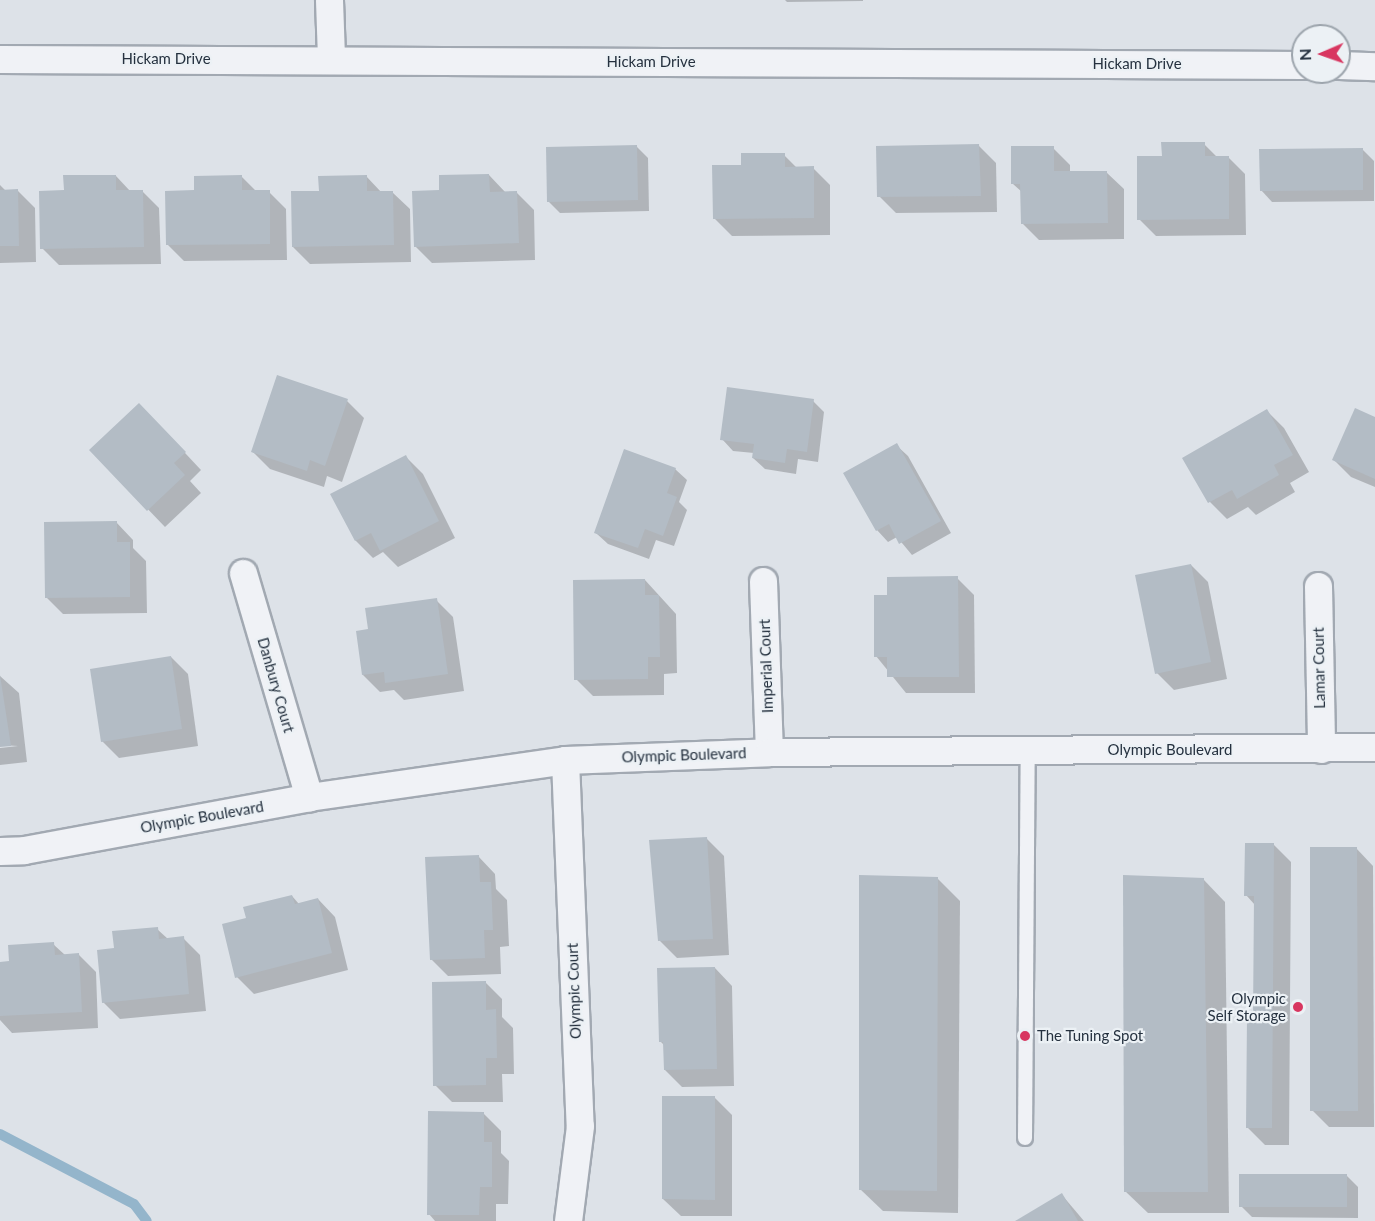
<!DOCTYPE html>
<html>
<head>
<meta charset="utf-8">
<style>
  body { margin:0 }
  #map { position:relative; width:1375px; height:1221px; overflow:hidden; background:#dde2e8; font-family:Lato,sans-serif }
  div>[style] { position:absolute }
  .shadow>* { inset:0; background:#0003 }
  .stream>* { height:10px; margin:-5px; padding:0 5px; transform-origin:5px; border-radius:5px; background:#94b5cb }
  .building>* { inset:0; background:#b3bcc5 }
  .roads { filter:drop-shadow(2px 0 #a2a9b2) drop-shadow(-2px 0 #a2a9b2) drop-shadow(0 2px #a2a9b2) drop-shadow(0 -2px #a2a9b2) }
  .lane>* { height:14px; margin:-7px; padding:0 7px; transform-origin:7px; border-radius:7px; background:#f0f2f6 }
  .street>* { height:27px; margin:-13.5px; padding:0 13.5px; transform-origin:13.5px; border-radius:13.5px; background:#f0f2f6 }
  .dots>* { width:16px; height:16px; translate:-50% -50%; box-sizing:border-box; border:3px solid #ecf1f5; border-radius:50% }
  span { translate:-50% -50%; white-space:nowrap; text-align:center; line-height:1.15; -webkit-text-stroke:4.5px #ecf1f5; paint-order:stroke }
  .street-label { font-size:15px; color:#25313f }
  .poi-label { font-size:15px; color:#25313f }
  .right { translate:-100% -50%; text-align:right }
  .left { translate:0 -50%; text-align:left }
  .north { position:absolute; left:1291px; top:24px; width:60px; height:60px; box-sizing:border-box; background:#ecf1f5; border:2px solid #9ca4ac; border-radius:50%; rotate:268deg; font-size:16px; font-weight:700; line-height:24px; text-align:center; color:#25313f }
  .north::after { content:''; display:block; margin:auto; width:21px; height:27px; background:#d83660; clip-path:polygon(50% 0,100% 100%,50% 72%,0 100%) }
</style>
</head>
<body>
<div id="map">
  <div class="shadow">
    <div style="clip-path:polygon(785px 0,863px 0,863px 1px,787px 2px)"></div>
    <div style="clip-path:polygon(1204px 144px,1218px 158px,1228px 157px,1245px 174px,1246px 235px,1156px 236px,1139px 219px,1163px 157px)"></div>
    <div style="clip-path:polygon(979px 146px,996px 163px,997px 212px,896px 213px,879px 196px)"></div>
    <div style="clip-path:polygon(637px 147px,648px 158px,649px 211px,560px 213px,548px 201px)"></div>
    <div style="clip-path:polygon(1053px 148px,1070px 165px,1070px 172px,1106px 172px,1124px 189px,1124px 239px,1039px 240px,1022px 223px,1022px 192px,1013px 184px)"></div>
    <div style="clip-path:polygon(1363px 150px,1374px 161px,1374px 201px,1272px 202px,1261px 190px)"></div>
    <div style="clip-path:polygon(784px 155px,797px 168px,813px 168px,830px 185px,830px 235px,732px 236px,715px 219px,742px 167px)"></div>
    <div style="clip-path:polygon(489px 175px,506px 193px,516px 192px,534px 210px,535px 260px,432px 263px,415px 246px,441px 191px)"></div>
    <div style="clip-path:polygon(116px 176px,131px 192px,142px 191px,159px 208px,161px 264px,59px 265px,42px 248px,65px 192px)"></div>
    <div style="clip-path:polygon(241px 176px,257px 192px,269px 192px,286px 209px,287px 260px,184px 261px,167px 244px,195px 192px)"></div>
    <div style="clip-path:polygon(366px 176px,382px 193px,392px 192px,410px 209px,411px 262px,310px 264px,293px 247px,320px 193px)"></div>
    <div style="clip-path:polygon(0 185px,6px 191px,18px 191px,35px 208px,36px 262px,0 263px)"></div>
    <div style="clip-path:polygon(347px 401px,364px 418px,342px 482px,327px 476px,324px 487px,270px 469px,253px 452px)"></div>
    <div style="clip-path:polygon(813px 401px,824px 412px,818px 462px,798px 459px,796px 474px,765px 469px,753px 458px,754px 453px,733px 451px,722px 439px)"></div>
    <div style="clip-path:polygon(1267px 411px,1284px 428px,1309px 472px,1290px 483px,1295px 492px,1256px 515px,1248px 507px,1227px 519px,1210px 502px,1184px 458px)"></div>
    <div style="clip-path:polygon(1375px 418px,1375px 487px,1351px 477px,1334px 460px)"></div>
    <div style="clip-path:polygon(156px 422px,201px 470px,190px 481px,201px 493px,165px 527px,91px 450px)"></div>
    <div style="clip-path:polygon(896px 445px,908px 456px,951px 533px,912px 555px,897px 537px,888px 542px,877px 530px)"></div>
    <div style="clip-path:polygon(406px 457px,423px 474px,455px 538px,398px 567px,383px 552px,373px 558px,356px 541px,332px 494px)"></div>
    <div style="clip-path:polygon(675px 469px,687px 480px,679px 502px,687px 510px,674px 546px,656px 540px,649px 559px,608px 544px,596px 533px)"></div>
    <div style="clip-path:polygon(116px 522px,133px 540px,133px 548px,146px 561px,147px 613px,63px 614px,46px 597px)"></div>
    <div style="clip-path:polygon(1191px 565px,1208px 582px,1227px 679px,1174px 690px,1157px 673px)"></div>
    <div style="clip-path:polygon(957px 578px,974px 595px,975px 693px,906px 693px,876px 656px,889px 596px)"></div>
    <div style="clip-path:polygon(645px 580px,676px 614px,677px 673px,664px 674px,664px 695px,593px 696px,576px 679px)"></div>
    <div style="clip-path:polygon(436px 600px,453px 617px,464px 691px,404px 700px,394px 690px,380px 692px,363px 675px,370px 630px)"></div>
    <div style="clip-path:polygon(171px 657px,188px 674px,198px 746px,119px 758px,102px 741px)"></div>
    <div style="clip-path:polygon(0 676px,19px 693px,27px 762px,0 765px,0 748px,18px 746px,0 745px)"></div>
    <div style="clip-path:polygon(707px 839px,724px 856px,729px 955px,677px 958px,660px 941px,651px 842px)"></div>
    <div style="clip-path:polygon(1274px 845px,1291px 862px,1289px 1145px,1265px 1145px,1248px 1128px,1255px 1020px,1255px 905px,1246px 895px)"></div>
    <div style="clip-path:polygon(1356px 848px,1373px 866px,1374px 1127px,1329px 1127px,1312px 1110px)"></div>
    <div style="clip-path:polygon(478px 856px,495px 874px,496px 889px,507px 900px,509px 946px,500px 947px,501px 974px,448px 976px,431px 959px)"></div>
    <div style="clip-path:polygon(938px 879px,960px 901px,958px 1213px,883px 1211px,860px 1189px)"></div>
    <div style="clip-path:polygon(1203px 879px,1225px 902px,1229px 1213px,1148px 1213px,1125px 1191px)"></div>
    <div style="clip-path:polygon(292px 896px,299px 904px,318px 899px,335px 917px,348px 970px,254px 994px,237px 977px,247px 919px)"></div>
    <div style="clip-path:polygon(157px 929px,168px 939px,183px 938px,200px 955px,206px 1011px,120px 1019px,103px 1002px,115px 950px)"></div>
    <div style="clip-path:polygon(53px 944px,65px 955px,79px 955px,96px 972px,98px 1028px,12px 1033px,0 1020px,0 963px,11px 963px)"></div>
    <div style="clip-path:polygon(715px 968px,732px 986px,734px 1086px,682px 1087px,665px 1070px,665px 1046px,660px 1041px)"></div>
    <div style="clip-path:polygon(485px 982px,502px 999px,502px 1017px,513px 1028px,514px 1074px,502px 1074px,503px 1102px,452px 1102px,435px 1085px)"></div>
    <div style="clip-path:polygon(715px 1098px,732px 1115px,732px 1216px,681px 1216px,663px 1199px)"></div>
    <div style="clip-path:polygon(484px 1114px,501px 1131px,501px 1153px,509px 1161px,508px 1204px,496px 1204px,496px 1221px,435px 1221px,429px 1214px)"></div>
    <div style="clip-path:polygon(1347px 1176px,1358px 1187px,1358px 1218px,1252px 1217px,1241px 1206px)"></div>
    <div style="clip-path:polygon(1062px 1195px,1084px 1221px,1018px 1221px)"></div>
  </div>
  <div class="stream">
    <div style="left:0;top:1134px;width:151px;rotate:27.6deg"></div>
    <div style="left:134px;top:1204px;width:21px;rotate:53deg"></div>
  </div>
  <div class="building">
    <div style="clip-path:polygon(1161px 142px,1205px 142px,1205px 156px,1229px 156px,1229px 219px,1137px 220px,1137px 156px,1162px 156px)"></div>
    <div style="clip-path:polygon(979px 144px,981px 196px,877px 197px,876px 146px)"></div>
    <div style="clip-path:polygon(637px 145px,638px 200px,547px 202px,546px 147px)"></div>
    <div style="clip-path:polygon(1011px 146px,1054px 146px,1054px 171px,1107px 171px,1108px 223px,1021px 224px,1020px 184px,1011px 184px)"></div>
    <div style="clip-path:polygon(1363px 148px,1363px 190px,1260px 191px,1259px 149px)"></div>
    <div style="clip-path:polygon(741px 153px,785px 153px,785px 167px,814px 166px,814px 218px,713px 219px,712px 165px,741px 165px)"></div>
    <div style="clip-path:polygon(489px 174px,490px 192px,517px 191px,519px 243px,414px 247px,412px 191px,439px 190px,439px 175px)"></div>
    <div style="clip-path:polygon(63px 175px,116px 175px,116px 190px,143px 190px,144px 247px,40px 249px,39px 191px,64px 190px)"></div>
    <div style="clip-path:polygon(242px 175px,242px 190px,270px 190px,270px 244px,166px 245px,165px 191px,194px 190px,194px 176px)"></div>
    <div style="clip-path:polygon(367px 175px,367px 191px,393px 191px,394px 245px,292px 247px,291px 191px,319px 191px,318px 176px)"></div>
    <div style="clip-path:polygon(18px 189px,19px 246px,0 246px,0 190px)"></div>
    <div style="clip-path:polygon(277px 375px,348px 399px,325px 466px,310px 460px,307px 471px,251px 452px)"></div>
    <div style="clip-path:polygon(727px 387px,814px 399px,807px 452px,787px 449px,785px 463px,752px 458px,754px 444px,720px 440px)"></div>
    <div style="clip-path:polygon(139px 403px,186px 452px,174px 463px,185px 475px,147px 511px,89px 450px)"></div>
    <div style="clip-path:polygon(1355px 408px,1375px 417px,1375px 479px,1332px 460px)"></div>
    <div style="clip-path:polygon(1267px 409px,1293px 455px,1274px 465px,1279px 475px,1237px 499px,1232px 490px,1208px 503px,1182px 458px)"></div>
    <div style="clip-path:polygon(897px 443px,941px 521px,899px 544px,889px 524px,876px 531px,843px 473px)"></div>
    <div style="clip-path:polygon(624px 449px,676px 468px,667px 493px,677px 497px,663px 536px,645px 529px,638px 548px,594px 533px)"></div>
    <div style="clip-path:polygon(406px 455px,439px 521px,380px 551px,371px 533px,355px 541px,330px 494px)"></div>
    <div style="clip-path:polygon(117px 521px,117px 542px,130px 542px,130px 597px,45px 598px,44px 522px)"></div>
    <div style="clip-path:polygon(1191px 564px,1211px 662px,1155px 674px,1135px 575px)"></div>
    <div style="clip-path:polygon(958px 576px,959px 677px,887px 677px,887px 657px,874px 657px,874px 595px,887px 595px,887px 577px)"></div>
    <div style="clip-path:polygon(645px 579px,645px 595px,659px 595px,660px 657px,648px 657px,648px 679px,574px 680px,573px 580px)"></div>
    <div style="clip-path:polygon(437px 598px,448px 674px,385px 683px,384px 672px,362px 675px,356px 631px,368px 629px,365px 608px)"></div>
    <div style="clip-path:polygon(171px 656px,182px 729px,101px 742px,90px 669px)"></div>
    <div style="clip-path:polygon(0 675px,11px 746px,0 747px)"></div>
    <div style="clip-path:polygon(707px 837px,713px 939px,658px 941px,649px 840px)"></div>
    <div style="clip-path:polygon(1245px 843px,1274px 843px,1272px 1128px,1246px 1128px,1247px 1016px,1253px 1018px,1254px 896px,1244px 896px)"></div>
    <div style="clip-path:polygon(1310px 847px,1357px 847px,1358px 1111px,1310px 1111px)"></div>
    <div style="clip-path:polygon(479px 855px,480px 882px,491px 882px,493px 930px,484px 930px,485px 958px,430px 960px,425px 857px)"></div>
    <div style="clip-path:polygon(859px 875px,938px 877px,937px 1191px,859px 1190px)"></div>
    <div style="clip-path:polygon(1123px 875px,1204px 878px,1208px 1192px,1124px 1192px)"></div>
    <div style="clip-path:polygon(292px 895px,295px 904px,318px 898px,332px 953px,235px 978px,222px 924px,246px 918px,243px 907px)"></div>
    <div style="clip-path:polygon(158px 927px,159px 939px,184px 936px,189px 994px,102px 1003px,97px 950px,114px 948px,112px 931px)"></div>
    <div style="clip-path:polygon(54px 942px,55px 955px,79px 953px,82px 1012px,0 1016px,0 962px,9px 961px,8px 945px)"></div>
    <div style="clip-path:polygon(715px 967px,717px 1069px,664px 1070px,663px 1042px,659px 1042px,657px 968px)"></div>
    <div style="clip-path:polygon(486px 981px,486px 1010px,496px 1009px,497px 1058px,486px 1058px,486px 1085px,433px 1086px,432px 982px)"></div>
    <div style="clip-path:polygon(662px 1096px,715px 1096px,715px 1200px,662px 1199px)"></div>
    <div style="clip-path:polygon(428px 1111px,484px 1112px,484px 1142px,492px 1142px,492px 1187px,480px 1187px,479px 1215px,427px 1215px)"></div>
    <div style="clip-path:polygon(1239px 1174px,1347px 1174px,1347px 1207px,1239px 1207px)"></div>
    <div style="clip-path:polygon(1062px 1193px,1078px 1221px,1015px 1221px)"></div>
  </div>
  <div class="roads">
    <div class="lane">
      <div style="left:1025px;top:1138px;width:387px;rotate:-89.6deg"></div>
    </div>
    <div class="street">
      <div style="left:329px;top:0;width:58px;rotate:88deg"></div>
      <div style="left:0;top:59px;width:1303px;rotate:0.26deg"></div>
      <div style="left:1339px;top:65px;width:36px;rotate:2deg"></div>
      <div style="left:243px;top:573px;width:234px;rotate:73.6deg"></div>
      <div style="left:763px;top:581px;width:171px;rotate:88deg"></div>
      <div style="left:1318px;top:586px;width:163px;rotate:88.9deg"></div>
      <div style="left:565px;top:760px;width:366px;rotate:87.7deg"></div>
      <div style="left:580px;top:1126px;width:96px;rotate:97.2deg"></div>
      <div style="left:0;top:851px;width:24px;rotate:-2deg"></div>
      <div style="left:24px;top:850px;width:290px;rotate:-10.5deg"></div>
      <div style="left:309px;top:797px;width:259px;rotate:-8.2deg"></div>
      <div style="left:565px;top:760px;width:204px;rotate:-2.2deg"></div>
      <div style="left:769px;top:752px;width:606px;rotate:-0.47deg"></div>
    </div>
  </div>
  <div class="dots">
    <div style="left:1298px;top:1007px;background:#d83660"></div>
    <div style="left:1025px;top:1036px;background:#d83660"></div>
  </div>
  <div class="street-label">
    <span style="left:166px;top:59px">Hickam Drive</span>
    <span style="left:651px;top:62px">Hickam Drive</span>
    <span style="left:1137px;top:64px">Hickam Drive</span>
    <span style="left:766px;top:666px;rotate:-92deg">Imperial Court</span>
    <span style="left:1319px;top:668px;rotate:-91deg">Lamar Court</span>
    <span style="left:276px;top:685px;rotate:74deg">Danbury Court</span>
    <span style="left:1170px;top:750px">Olympic Boulevard</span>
    <span style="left:684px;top:755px;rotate:-2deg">Olympic Boulevard</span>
    <span style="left:202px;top:817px;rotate:-10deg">Olympic Boulevard</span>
    <span style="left:574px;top:991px;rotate:-92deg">Olympic Court</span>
  </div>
  <div class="poi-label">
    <span class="right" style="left:1286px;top:1007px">Olympic<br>Self Storage</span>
    <span class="left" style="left:1037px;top:1036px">The Tuning Spot</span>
  </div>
  <div class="north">N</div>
</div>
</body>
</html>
